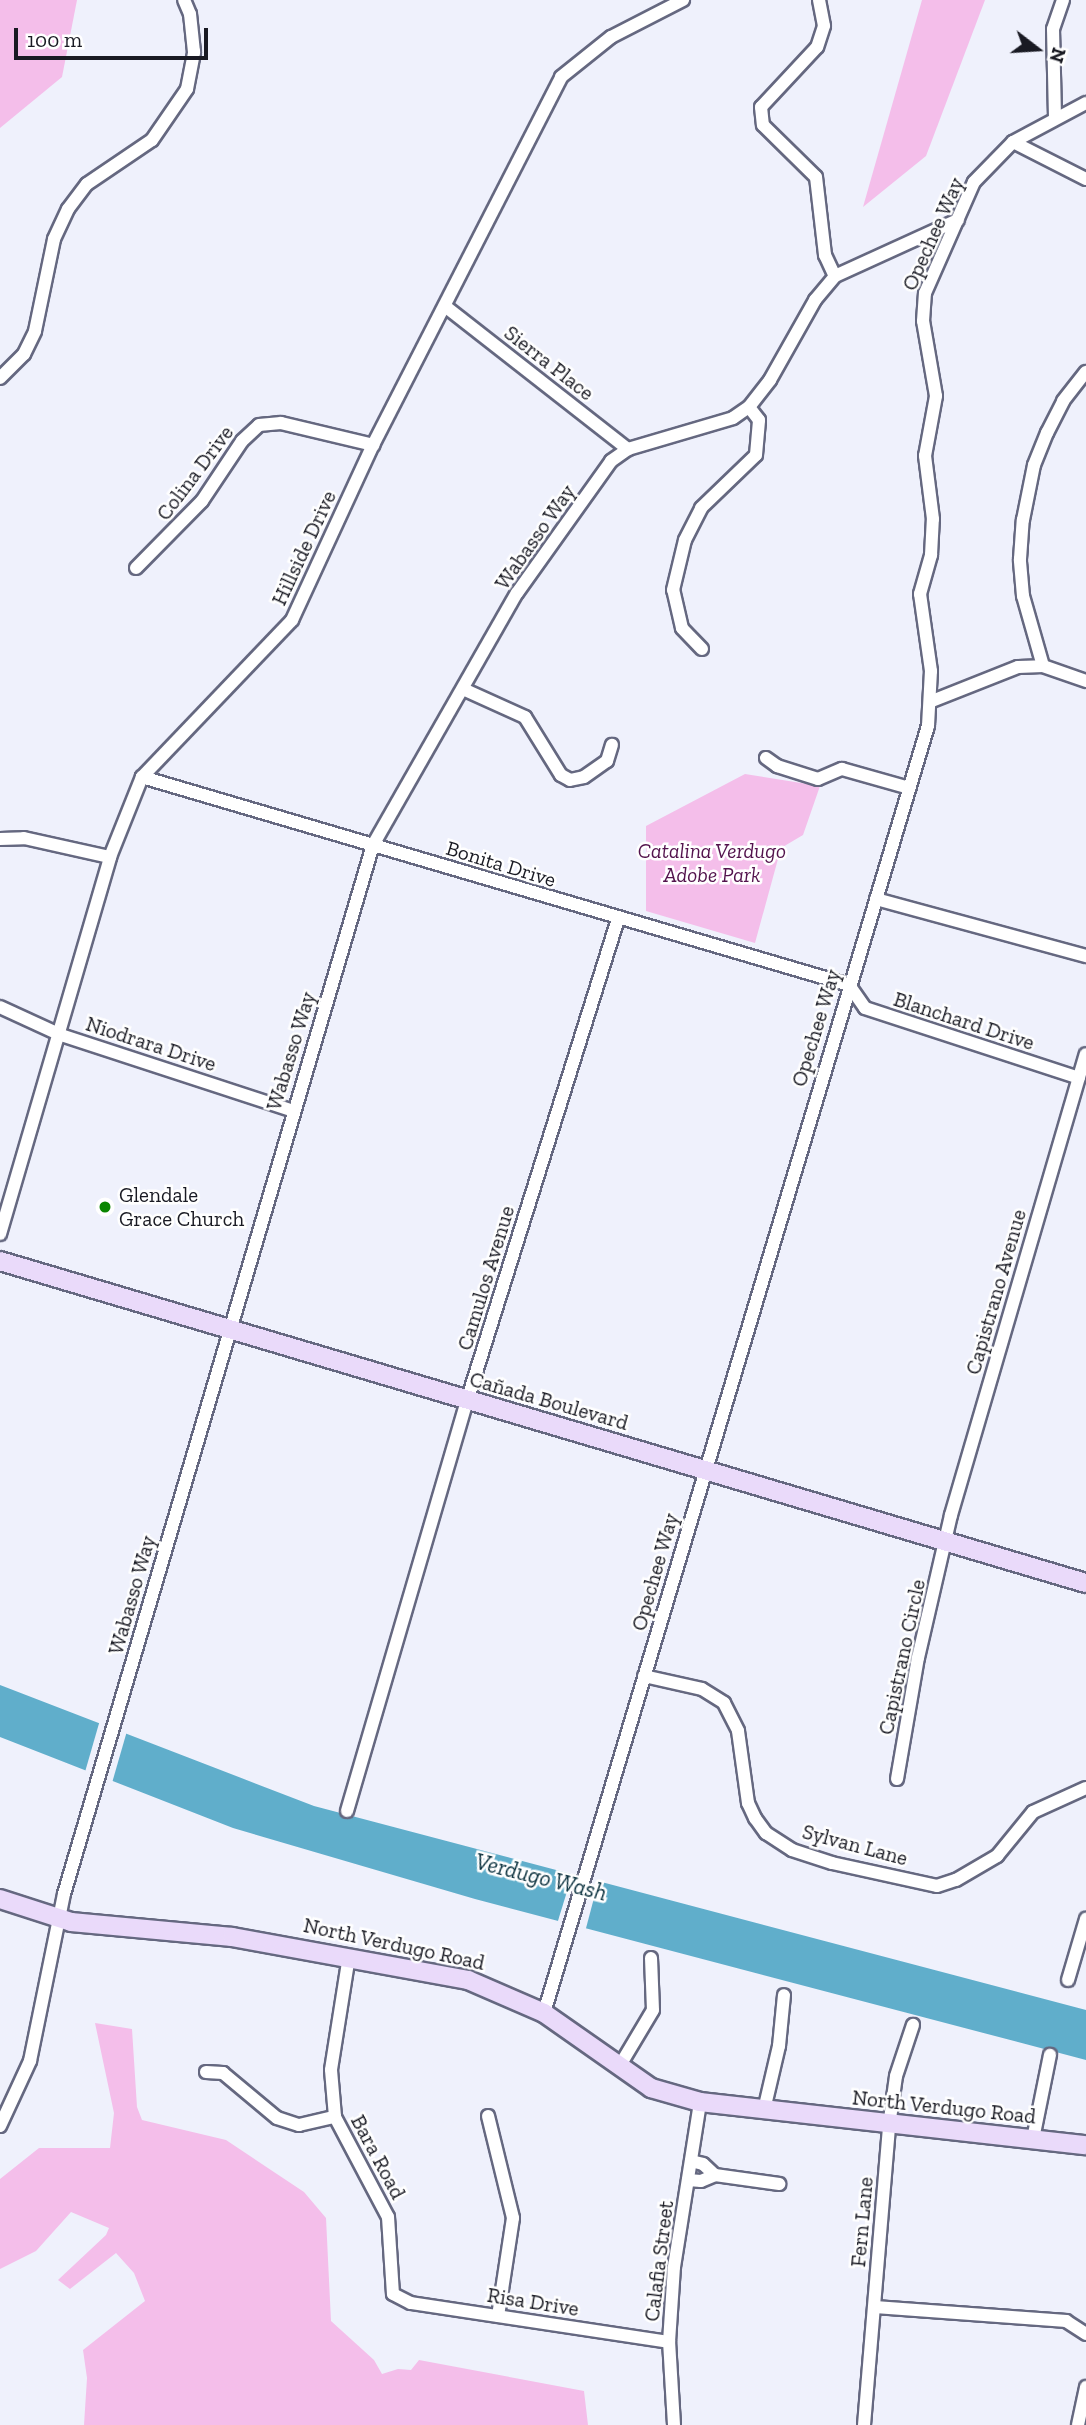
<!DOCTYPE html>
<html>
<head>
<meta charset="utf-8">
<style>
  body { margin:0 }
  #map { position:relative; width:1086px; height:2425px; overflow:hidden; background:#eff1fc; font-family:"Zilla Slab",serif }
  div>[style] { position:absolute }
  .green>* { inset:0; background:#f4beea }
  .water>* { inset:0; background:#60aecb }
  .pier>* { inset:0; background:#eff1fc }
  .roads { filter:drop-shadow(2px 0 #656880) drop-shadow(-2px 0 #656880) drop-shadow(0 2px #656880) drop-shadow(0 -2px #656880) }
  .minor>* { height:12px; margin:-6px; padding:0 6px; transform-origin:6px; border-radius:6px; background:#fff }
  .secondary>* { height:18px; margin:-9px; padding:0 9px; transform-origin:9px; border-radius:9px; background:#eadafa }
  .dots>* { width:19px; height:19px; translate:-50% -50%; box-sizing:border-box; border:4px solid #fff; border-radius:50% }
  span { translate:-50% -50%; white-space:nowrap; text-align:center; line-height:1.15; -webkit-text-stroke:5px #fff; paint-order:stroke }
  .street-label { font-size:21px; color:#191a23 }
  .park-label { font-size:21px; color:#53134d; font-style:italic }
  .poi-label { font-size:21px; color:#191a23 }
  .left { translate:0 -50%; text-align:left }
  .water-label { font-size:23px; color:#0d3340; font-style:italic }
  .north { position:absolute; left:1002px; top:14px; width:70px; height:70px; -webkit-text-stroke:5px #fff; paint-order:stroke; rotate:107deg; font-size:19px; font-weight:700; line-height:28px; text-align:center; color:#191a23 }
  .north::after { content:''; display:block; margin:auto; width:24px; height:32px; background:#191a23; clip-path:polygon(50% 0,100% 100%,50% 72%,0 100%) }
  .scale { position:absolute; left:14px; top:28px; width:194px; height:32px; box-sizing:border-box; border:4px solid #191a23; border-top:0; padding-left:9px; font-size:21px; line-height:24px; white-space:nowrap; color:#191a23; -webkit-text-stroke:5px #fff; paint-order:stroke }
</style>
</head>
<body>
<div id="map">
  <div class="green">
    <div style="clip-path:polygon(0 0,77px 0,62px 77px,0 128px)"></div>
    <div style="clip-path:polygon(922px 0,985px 0,926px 156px,863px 207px)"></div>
    <div style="clip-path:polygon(745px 774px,820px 786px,803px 835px,781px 848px,755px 943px,646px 911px,646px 826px)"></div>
    <div style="clip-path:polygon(95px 2023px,132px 2029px,137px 2107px,142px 2120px,226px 2140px,304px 2192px,326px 2218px,331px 2321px,374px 2360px,382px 2374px,398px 2369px,411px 2370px,419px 2360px,584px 2391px,588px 2425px,84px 2425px,87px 2378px,83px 2350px,145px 2301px,134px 2273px,116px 2253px,70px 2289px,58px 2280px,106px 2235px,109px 2228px,71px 2212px,36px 2251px,0 2269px,0 2179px,39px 2148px,110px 2148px,114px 2113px)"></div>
  </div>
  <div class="water">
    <div style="clip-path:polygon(0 1685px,314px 1806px,1086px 2010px,1086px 2060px,475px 1899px,233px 1828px,0 1737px)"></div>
  </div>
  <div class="pier">
    <div style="clip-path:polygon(100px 1720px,127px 1731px,112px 1783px,85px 1772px)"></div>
    <div style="clip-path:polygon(573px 1872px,599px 1879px,585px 1932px,557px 1924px)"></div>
  </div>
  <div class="roads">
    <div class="minor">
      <div style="left:819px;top:0;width:26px;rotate:79deg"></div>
      <div style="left:824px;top:26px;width:22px;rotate:108deg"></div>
      <div style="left:817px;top:47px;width:82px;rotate:133deg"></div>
      <div style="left:761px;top:107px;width:18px;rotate:84deg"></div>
      <div style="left:763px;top:125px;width:74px;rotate:44.5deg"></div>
      <div style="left:816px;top:177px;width:79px;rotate:83.4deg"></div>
      <div style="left:825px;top:255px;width:23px;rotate:65deg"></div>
      <div style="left:1055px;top:117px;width:88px;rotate:-91.3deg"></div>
      <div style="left:1053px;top:29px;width:31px;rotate:-71deg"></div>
      <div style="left:1013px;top:142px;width:82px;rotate:26.9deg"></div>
      <div style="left:446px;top:307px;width:231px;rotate:38deg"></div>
      <div style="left:0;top:378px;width:34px;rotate:-45deg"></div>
      <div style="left:24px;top:354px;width:25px;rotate:-64deg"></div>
      <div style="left:35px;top:331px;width:94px;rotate:-78.3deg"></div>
      <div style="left:54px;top:239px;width:33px;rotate:-65deg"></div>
      <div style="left:68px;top:209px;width:31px;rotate:-53deg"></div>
      <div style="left:87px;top:184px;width:78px;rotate:-34.1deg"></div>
      <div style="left:152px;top:140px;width:62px;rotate:-55.5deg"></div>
      <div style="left:187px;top:89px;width:38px;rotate:-79deg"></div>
      <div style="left:194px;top:52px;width:38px;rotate:-96deg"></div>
      <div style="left:190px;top:14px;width:15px;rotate:-113deg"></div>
      <div style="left:136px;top:568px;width:94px;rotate:-45.4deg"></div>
      <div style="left:202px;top:501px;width:72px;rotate:-56.3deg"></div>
      <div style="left:242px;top:441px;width:23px;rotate:-43deg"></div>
      <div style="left:259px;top:425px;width:22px;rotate:-5deg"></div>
      <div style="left:281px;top:423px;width:95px;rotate:13.4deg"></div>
      <div style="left:702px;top:649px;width:29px;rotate:-134deg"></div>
      <div style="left:682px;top:628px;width:39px;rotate:-103deg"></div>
      <div style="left:673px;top:590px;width:51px;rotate:-76.5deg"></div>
      <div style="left:685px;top:540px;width:36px;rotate:-63deg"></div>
      <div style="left:701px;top:508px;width:76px;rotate:-43.9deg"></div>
      <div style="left:756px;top:455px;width:35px;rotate:-85deg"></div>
      <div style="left:759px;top:420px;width:16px;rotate:-128deg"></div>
      <div style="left:1043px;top:666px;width:73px;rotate:-105.9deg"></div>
      <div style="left:1023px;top:596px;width:37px;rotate:-95deg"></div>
      <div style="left:1020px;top:559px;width:39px;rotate:-86deg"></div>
      <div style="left:1023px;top:520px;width:56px;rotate:-78.7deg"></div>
      <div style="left:1034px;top:465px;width:35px;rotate:-68deg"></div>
      <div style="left:1047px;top:433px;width:36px;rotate:-63deg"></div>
      <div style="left:1063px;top:401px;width:37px;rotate:-52deg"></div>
      <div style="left:463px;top:689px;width:68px;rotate:24.3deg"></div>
      <div style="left:525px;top:717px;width:68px;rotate:58.2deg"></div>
      <div style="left:561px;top:775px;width:10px;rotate:29deg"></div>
      <div style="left:570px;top:780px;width:14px;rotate:-12deg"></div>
      <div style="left:584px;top:777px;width:28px;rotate:-35deg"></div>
      <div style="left:607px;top:761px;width:17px;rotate:-73deg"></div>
      <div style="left:932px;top:701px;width:92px;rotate:-21.6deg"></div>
      <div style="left:1018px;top:667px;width:25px;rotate:-2deg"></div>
      <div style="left:1043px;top:666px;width:46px;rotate:19.2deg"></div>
      <div style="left:766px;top:758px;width:14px;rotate:36deg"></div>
      <div style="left:777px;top:766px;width:43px;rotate:17.6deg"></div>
      <div style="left:818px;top:779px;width:26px;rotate:-23deg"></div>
      <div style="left:842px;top:769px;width:70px;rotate:15.8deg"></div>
      <div style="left:142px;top:777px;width:737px;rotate:16.39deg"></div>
      <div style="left:849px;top:985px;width:28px;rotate:55deg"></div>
      <div style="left:865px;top:1008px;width:225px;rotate:18.1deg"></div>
      <div style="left:0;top:839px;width:24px;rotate:-2deg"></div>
      <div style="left:24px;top:838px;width:88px;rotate:12.5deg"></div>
      <div style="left:876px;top:899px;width:218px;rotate:15.2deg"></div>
      <div style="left:0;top:1007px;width:67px;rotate:24.7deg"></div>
      <div style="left:61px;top:1035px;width:244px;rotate:18.1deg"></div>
      <div style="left:0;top:1234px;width:393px;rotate:-73.7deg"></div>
      <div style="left:110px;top:857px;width:86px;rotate:-68.2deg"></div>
      <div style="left:142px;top:777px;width:217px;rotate:-46.3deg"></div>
      <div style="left:292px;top:620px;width:193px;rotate:-65.2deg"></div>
      <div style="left:373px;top:445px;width:413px;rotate:-62.9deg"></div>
      <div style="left:561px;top:77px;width:64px;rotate:-38.7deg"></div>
      <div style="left:611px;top:37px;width:81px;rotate:-27.2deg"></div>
      <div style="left:644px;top:1676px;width:59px;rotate:12.6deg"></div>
      <div style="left:702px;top:1689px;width:26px;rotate:32deg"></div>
      <div style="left:724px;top:1703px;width:31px;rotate:63deg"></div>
      <div style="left:738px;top:1731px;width:73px;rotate:82.1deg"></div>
      <div style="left:748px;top:1803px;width:17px;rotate:65deg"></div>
      <div style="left:755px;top:1818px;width:19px;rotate:54deg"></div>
      <div style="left:766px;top:1833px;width:31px;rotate:33deg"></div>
      <div style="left:792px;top:1850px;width:42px;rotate:18deg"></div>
      <div style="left:832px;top:1863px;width:107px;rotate:12.4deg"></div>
      <div style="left:937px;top:1886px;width:20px;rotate:-18deg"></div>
      <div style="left:956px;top:1880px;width:48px;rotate:-30.3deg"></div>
      <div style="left:997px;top:1856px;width:57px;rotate:-50.7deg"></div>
      <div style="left:1033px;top:1812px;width:58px;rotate:-24.4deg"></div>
      <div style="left:897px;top:1779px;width:123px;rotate:-80.2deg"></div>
      <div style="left:918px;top:1658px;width:147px;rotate:-77deg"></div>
      <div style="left:951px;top:1515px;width:480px;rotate:-73.7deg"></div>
      <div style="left:347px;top:1811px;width:427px;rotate:-73.7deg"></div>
      <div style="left:467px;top:1401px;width:505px;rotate:-72.61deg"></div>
      <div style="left:349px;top:1956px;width:115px;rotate:99deg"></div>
      <div style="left:331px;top:2070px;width:47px;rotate:85.1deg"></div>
      <div style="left:335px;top:2117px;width:113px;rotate:62.1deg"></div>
      <div style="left:388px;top:2217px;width:77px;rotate:86.3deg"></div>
      <div style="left:393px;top:2294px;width:20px;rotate:27deg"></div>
      <div style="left:411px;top:2303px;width:261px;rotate:8.6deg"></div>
      <div style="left:1068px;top:1980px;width:64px;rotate:-73.6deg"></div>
      <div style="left:544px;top:2013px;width:1343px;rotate:-73.39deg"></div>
      <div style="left:928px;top:726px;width:55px;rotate:-86.9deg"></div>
      <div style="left:931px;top:671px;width:78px;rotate:-98.1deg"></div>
      <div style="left:920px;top:594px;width:41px;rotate:-74.2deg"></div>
      <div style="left:931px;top:555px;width:36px;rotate:-87deg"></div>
      <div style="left:933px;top:519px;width:64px;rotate:-97.2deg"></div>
      <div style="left:925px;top:456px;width:61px;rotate:-79.6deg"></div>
      <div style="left:936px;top:396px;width:76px;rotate:-99.8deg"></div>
      <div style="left:923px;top:321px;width:28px;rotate:-86deg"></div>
      <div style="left:925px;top:293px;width:121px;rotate:-66.2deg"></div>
      <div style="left:974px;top:182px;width:56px;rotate:-45.7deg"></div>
      <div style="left:1013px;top:142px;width:83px;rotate:-28.1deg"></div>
      <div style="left:619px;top:2067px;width:66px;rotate:-59.2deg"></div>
      <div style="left:653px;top:2010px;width:52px;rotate:-92.2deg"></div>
      <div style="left:206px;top:2072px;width:17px;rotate:3deg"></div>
      <div style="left:223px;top:2073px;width:70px;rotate:39.8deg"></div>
      <div style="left:277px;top:2118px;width:23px;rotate:18deg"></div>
      <div style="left:299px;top:2125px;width:37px;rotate:-13deg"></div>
      <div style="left:764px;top:2110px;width:66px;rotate:-76.8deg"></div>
      <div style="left:779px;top:2046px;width:51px;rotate:-84.4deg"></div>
      <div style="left:488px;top:2116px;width:105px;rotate:76.2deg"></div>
      <div style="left:513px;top:2218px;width:99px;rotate:98.7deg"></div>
      <div style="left:0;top:2126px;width:72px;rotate:-65.2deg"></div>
      <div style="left:30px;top:2061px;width:170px;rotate:-78.5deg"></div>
      <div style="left:64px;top:1894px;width:1094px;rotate:-73.59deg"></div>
      <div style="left:373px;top:845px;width:290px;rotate:-60.3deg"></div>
      <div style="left:517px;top:593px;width:162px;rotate:-54.5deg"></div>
      <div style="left:611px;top:461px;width:21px;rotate:-35deg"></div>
      <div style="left:628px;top:449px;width:109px;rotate:-16.4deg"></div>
      <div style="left:733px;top:418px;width:19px;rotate:-35deg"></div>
      <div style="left:749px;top:407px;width:34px;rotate:-52deg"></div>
      <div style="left:770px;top:380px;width:92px;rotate:-60.6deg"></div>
      <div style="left:815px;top:300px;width:31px;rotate:-50deg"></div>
      <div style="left:835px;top:276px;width:135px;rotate:-24.5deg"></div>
      <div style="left:1033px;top:2139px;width:86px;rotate:-78.6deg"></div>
      <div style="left:691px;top:2161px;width:12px;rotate:14deg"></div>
      <div style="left:703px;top:2164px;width:16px;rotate:43deg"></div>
      <div style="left:715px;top:2175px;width:65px;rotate:8deg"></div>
      <div style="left:688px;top:2180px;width:13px;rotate:4deg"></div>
      <div style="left:701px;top:2181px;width:15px;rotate:-23deg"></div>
      <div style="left:875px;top:2307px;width:192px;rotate:4.2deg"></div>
      <div style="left:1066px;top:2321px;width:24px;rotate:33deg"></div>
      <div style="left:674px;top:2425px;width:83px;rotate:-93.4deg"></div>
      <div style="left:669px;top:2342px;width:75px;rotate:-86.2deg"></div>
      <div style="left:674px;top:2267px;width:167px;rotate:-81deg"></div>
      <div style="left:864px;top:2425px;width:300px;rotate:-85.2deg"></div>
      <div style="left:889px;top:2126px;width:50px;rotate:-82deg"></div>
      <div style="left:896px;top:2076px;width:54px;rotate:-71.6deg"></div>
      <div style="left:1078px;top:2425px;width:39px;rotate:-78deg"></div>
    </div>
    <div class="secondary">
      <div style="left:0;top:1261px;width:1133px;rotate:16.52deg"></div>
      <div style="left:0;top:1899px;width:75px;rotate:17.9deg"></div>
      <div style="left:71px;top:1922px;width:162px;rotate:5.3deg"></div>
      <div style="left:232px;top:1937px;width:240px;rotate:10.3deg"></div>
      <div style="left:468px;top:1980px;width:83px;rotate:23.5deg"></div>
      <div style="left:544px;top:2013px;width:131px;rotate:35deg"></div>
      <div style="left:651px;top:2088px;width:51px;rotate:15.9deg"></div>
      <div style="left:700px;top:2102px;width:388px;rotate:6.4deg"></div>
    </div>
  </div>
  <div class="dots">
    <div style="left:105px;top:1207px;background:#098501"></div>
  </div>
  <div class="street-label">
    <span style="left:933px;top:234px;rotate:-66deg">Opechee Way</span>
    <span style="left:549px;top:363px;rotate:38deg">Sierra Place</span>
    <span style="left:195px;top:473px;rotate:-53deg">Colina Drive</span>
    <span style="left:535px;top:537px;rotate:-55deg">Wabasso Way</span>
    <span style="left:304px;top:548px;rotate:-65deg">Hillside Drive</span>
    <span style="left:501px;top:864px;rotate:17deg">Bonita Drive</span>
    <span style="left:964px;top:1021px;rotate:18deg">Blanchard Drive</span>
    <span style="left:816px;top:1028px;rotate:-73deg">Opechee Way</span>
    <span style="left:151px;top:1044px;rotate:18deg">Niodrara Drive</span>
    <span style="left:291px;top:1051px;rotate:-73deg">Wabasso Way</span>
    <span style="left:486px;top:1278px;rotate:-73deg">Camulos Avenue</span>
    <span style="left:996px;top:1292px;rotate:-74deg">Capistrano Avenue</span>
    <span style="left:549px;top:1401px;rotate:16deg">Cañada Boulevard</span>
    <span style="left:655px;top:1572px;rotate:-74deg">Opechee Way</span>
    <span style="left:132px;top:1595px;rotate:-74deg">Wabasso Way</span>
    <span style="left:902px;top:1657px;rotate:-78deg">Capistrano Circle</span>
    <span style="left:855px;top:1845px;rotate:15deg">Sylvan Lane</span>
    <span style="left:394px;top:1944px;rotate:12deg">North Verdugo Road</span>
    <span style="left:944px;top:2107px;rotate:6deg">North Verdugo Road</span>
    <span style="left:378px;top:2157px;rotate:62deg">Bara Road</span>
    <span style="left:862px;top:2222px;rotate:-85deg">Fern Lane</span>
    <span style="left:659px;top:2261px;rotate:-83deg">Calafia Street</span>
    <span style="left:533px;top:2302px;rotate:9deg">Risa Drive</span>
  </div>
  <div class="park-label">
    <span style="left:712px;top:863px">Catalina Verdugo<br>Adobe Park</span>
  </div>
  <div class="poi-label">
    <span class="left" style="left:119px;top:1207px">Glendale<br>Grace Church</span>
  </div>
  <div class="water-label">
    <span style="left:541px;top:1877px;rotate:14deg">Verdugo Wash</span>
  </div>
  <div class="north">N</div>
  <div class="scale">100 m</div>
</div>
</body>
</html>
